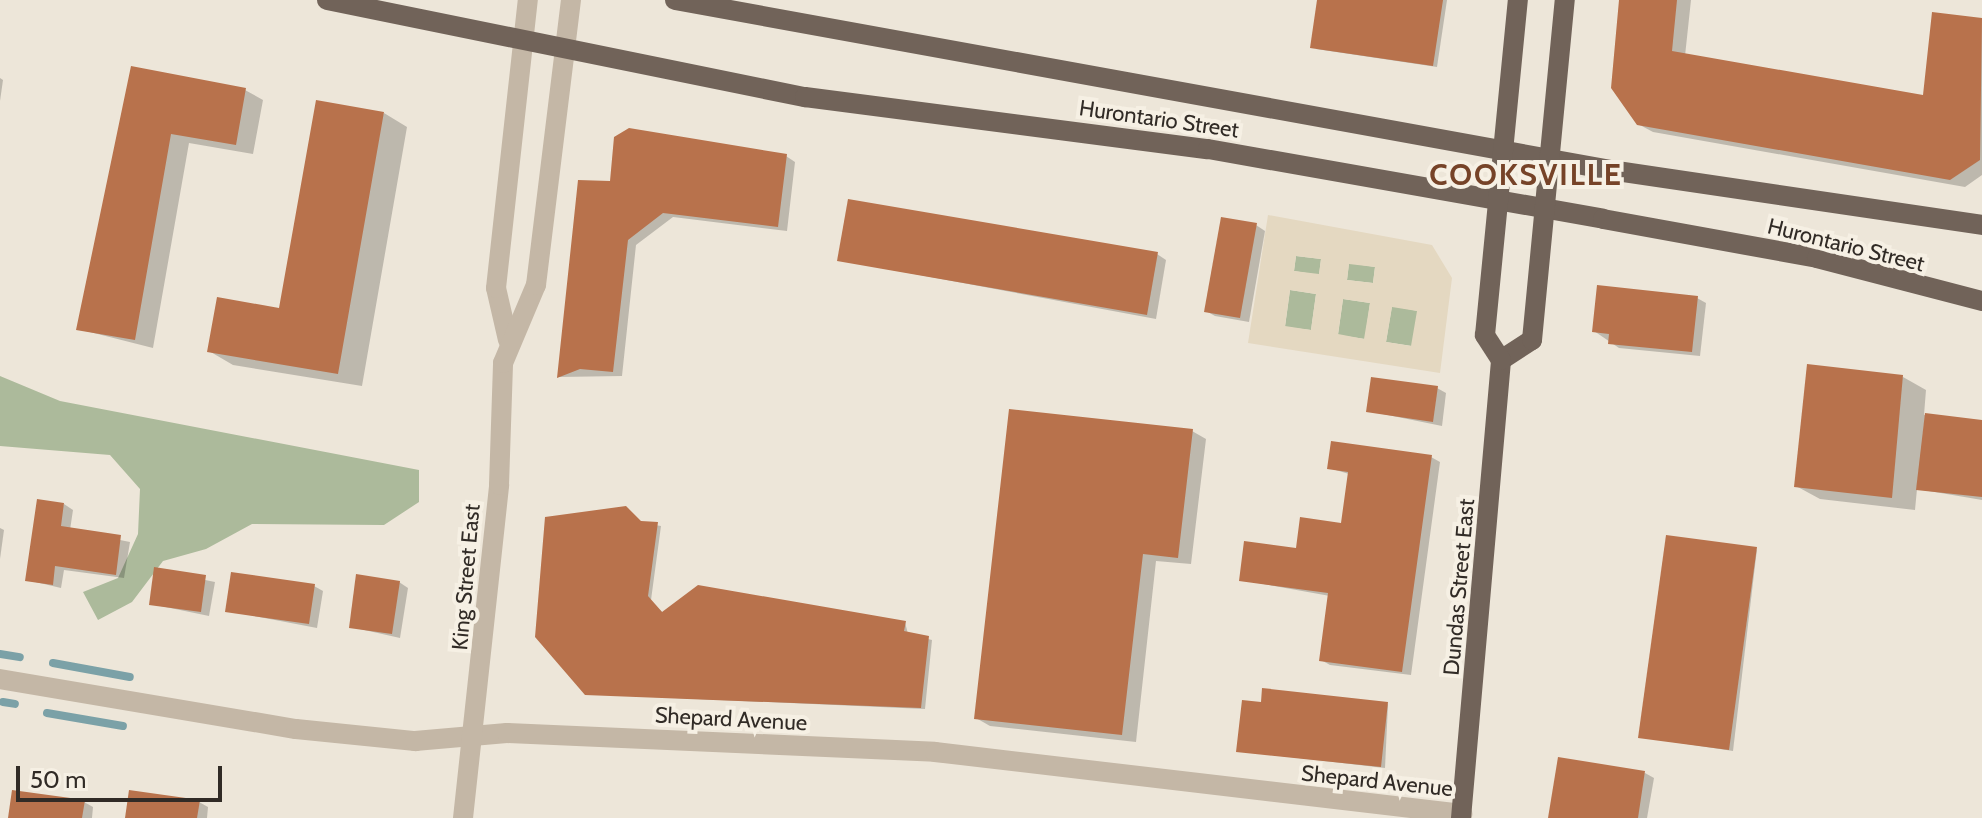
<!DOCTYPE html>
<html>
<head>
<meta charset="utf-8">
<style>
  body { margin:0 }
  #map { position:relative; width:1982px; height:818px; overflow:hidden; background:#ede6d9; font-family:Cabin,sans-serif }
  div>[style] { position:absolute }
  .green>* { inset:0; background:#acba9b }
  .plaza>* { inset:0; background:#e4d8c1 }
  .shadow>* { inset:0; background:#0003 }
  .stream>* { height:8px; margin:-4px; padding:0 4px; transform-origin:4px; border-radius:4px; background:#7ba1a7 }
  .building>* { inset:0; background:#b8724c }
  .minor>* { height:20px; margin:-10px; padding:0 10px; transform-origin:10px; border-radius:10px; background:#c4b7a6 }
  .primary>* { height:20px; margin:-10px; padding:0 10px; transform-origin:10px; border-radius:10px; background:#716359 }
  span { translate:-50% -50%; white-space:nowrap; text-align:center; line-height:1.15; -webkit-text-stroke:8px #f6f0e4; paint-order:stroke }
  .street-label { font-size:22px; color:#312b26 }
  .district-label { font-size:30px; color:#764328; font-weight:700; letter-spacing:2px }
  .scale { position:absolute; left:16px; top:766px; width:206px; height:36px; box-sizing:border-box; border:4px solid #312b26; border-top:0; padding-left:10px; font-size:24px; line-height:28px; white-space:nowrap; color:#312b26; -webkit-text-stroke:6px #f6f0e4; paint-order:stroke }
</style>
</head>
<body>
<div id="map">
  <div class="green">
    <div style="clip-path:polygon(1296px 256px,1321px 259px,1319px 275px,1294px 271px)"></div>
    <div style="clip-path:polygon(1349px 263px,1375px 267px,1373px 283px,1347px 280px)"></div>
    <div style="clip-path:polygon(1290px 290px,1316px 294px,1311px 330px,1285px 327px)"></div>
    <div style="clip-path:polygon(1343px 299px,1370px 303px,1365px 339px,1338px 335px)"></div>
    <div style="clip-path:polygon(1392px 306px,1418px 311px,1412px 346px,1386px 342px)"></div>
    <div style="clip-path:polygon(0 376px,60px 401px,419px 470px,419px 502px,384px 525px,252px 524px,206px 549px,163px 561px,132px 602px,98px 620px,83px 592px,118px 578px,138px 534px,140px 489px,110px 455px,0 446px)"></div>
  </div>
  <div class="plaza">
    <div style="clip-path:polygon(evenodd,1268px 215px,1432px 245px,1452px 278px,1440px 373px,1248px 343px,1268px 215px,1296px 256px,1321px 259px,1319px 274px,1294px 271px,1296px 256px,1268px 215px,1349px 264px,1375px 267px,1373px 283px,1347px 280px,1349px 264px,1268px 215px,1290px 290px,1316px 294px,1311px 330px,1285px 326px,1290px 290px,1268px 215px,1343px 299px,1370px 303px,1364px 339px,1338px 334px,1343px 299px,1268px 215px,1392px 307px,1417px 311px,1411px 346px,1386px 342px,1392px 307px)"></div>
  </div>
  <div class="shadow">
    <div style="clip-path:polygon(1319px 0,1447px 0,1437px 67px,1316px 49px)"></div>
    <div style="clip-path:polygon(1621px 0,1691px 0,1685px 56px,1924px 98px,1934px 15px,1982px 20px,1982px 175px,1965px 187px,1653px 132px,1638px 124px)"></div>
    <div style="clip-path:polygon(133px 68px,245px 90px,263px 100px,253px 154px,189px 143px,153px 348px,78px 329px)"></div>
    <div style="clip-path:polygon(0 78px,3px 80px,0 101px)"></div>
    <div style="clip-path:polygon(384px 113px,407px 127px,362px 386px,233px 365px,209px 351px,281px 310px)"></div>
    <div style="clip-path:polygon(786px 156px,795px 162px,787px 231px,673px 217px,636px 245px,622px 376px,559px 377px,611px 183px)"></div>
    <div style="clip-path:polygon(1256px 225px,1265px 231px,1249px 322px,1215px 316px,1206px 311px)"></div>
    <div style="clip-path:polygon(1157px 254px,1166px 260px,1156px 319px,839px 260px)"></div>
    <div style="clip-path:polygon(1697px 298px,1706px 303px,1700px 356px,1619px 348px,1594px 331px)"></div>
    <div style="clip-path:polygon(1903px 377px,1926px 390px,1924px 415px,1982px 422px,1982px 500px,1917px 489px,1915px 510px,1820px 499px,1796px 486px)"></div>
    <div style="clip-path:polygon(1437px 388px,1446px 393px,1442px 426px,1368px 411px)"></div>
    <div style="clip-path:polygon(1192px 431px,1206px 439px,1191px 564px,1156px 561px,1136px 742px,990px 726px,976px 718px)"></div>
    <div style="clip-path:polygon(1431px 457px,1440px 462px,1411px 675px,1330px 665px,1321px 660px,1330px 596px,1241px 580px,1342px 525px,1349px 474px,1329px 468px)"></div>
    <div style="clip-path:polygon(64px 504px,73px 510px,70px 530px,130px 542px,124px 578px,64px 570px,61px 588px,27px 580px)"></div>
    <div style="clip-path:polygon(642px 523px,661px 526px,651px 600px,664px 614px,905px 622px,908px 634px,932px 640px,925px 709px,586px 694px)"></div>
    <div style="clip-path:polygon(0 528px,4px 530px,0 559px)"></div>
    <div style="clip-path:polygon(1757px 549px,1733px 751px,1640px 737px)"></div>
    <div style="clip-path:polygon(156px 570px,215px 582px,209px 616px,151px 604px)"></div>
    <div style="clip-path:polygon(399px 582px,408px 588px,400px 638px,351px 627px)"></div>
    <div style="clip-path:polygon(314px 586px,323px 591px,317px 628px,228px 611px)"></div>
    <div style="clip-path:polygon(1388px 704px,1385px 768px,1238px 751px)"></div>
    <div style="clip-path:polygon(1645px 773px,1654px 778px,1647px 818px,1550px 818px)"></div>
    <div style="clip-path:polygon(84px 802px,93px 807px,92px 818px,10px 818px)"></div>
    <div style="clip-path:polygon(199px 802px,208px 807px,207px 818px,127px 818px)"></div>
  </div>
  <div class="stream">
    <div style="left:0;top:654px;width:20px;rotate:9deg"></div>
    <div style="left:53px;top:663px;width:78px;rotate:10.3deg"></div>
    <div style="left:3px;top:702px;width:12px;rotate:9deg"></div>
    <div style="left:47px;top:713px;width:77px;rotate:9.7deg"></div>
  </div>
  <div class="building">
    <div style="clip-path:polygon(1317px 0,1443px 0,1433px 66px,1310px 48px)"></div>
    <div style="clip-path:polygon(1619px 0,1677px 0,1672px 51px,1923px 95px,1932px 12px,1982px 18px,1980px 160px,1950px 180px,1637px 125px,1611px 88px)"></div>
    <div style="clip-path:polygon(131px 66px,246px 88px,236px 145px,171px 134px,135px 340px,76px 330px)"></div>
    <div style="clip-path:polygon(316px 100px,384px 112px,338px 374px,207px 352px,217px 297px,279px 308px)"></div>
    <div style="clip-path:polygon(629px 128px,787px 154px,778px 227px,663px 213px,628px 240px,613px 372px,580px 369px,557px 378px,578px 180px,610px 181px,614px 137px)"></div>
    <div style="clip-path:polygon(848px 199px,1158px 252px,1147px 315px,837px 261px)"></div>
    <div style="clip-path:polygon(1221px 217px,1257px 223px,1240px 318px,1204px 312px)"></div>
    <div style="clip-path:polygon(1597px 285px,1698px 296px,1692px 352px,1608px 344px,1609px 334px,1592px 332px)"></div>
    <div style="clip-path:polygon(1807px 364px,1903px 375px,1892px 498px,1794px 487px)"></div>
    <div style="clip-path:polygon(1371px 377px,1438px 386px,1433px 422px,1366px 412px)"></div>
    <div style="clip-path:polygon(1009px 409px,1193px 429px,1178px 558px,1143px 554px,1122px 735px,974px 719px)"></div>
    <div style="clip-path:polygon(1925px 413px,1982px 420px,1982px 497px,1916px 490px)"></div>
    <div style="clip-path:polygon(1331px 441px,1432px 455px,1402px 672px,1319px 661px,1328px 593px,1239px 581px,1244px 541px,1296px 548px,1300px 517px,1341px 523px,1348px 472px,1327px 469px)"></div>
    <div style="clip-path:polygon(37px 499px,64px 503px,61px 526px,121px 535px,116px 575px,55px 566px,53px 585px,25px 581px)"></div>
    <div style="clip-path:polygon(626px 506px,641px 521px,658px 522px,648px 596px,662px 612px,698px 585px,906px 621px,904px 631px,929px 636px,921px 708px,585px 695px,535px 637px,545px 517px)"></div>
    <div style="clip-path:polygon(1666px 535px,1757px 547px,1729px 750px,1638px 738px)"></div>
    <div style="clip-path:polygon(154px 567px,206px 575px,201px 612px,149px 605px)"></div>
    <div style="clip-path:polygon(231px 572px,315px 584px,309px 624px,225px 612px)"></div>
    <div style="clip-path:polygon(356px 574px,400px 581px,392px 634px,349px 628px)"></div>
    <div style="clip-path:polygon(1262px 688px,1388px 702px,1381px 767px,1236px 752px,1242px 700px,1261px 702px)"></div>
    <div style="clip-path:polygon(1558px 757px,1645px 771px,1638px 818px,1548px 818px)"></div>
    <div style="clip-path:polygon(12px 790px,85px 800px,82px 818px,8px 818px)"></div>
    <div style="clip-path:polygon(129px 790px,200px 800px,197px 818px,125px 818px)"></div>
  </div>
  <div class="minor">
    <div style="left:508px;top:340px;width:53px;rotate:-103deg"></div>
    <div style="left:496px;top:288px;width:290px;rotate:-83.7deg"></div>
    <div style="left:0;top:679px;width:300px;rotate:9.6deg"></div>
    <div style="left:296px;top:729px;width:120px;rotate:5.8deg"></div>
    <div style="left:415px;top:741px;width:92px;rotate:-5deg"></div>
    <div style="left:507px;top:733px;width:428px;rotate:2.5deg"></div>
    <div style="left:935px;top:752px;width:531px;rotate:6.71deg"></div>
    <div style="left:463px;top:818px;width:335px;rotate:-83.8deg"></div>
    <div style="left:499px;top:485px;width:122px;rotate:-88.1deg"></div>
    <div style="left:503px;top:363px;width:85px;rotate:-67.1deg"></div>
    <div style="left:536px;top:285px;width:287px;rotate:-83deg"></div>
  </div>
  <div class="primary">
    <div style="left:327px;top:0;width:488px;rotate:11.5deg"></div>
    <div style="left:805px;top:97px;width:406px;rotate:7.4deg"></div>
    <div style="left:1208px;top:149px;width:401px;rotate:10deg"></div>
    <div style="left:1603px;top:219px;width:218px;rotate:10.3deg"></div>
    <div style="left:1817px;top:258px;width:171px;rotate:14.6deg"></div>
    <div style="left:675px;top:0;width:950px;rotate:10.3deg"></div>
    <div style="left:1610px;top:170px;width:376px;rotate:8.4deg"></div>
    <div style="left:1501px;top:360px;width:37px;rotate:-33deg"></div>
    <div style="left:1532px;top:340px;width:342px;rotate:-84.5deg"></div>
    <div style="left:1461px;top:818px;width:460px;rotate:-85deg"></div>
    <div style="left:1501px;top:360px;width:30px;rotate:-123deg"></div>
    <div style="left:1485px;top:335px;width:337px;rotate:-84.4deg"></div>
  </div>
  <div class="street-label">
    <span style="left:1159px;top:119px;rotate:8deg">Hurontario Street</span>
    <span style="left:1846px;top:245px;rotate:14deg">Hurontario Street</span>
    <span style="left:466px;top:577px;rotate:-85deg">King Street East</span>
    <span style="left:1459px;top:587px;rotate:-85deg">Dundas Street East</span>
    <span style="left:731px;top:719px;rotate:3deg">Shepard Avenue</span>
    <span style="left:1377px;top:781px;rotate:6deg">Shepard Avenue</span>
  </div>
  <div class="district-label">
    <span style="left:1526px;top:175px">COOKSVILLE</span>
  </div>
  <div class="scale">50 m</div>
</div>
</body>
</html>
